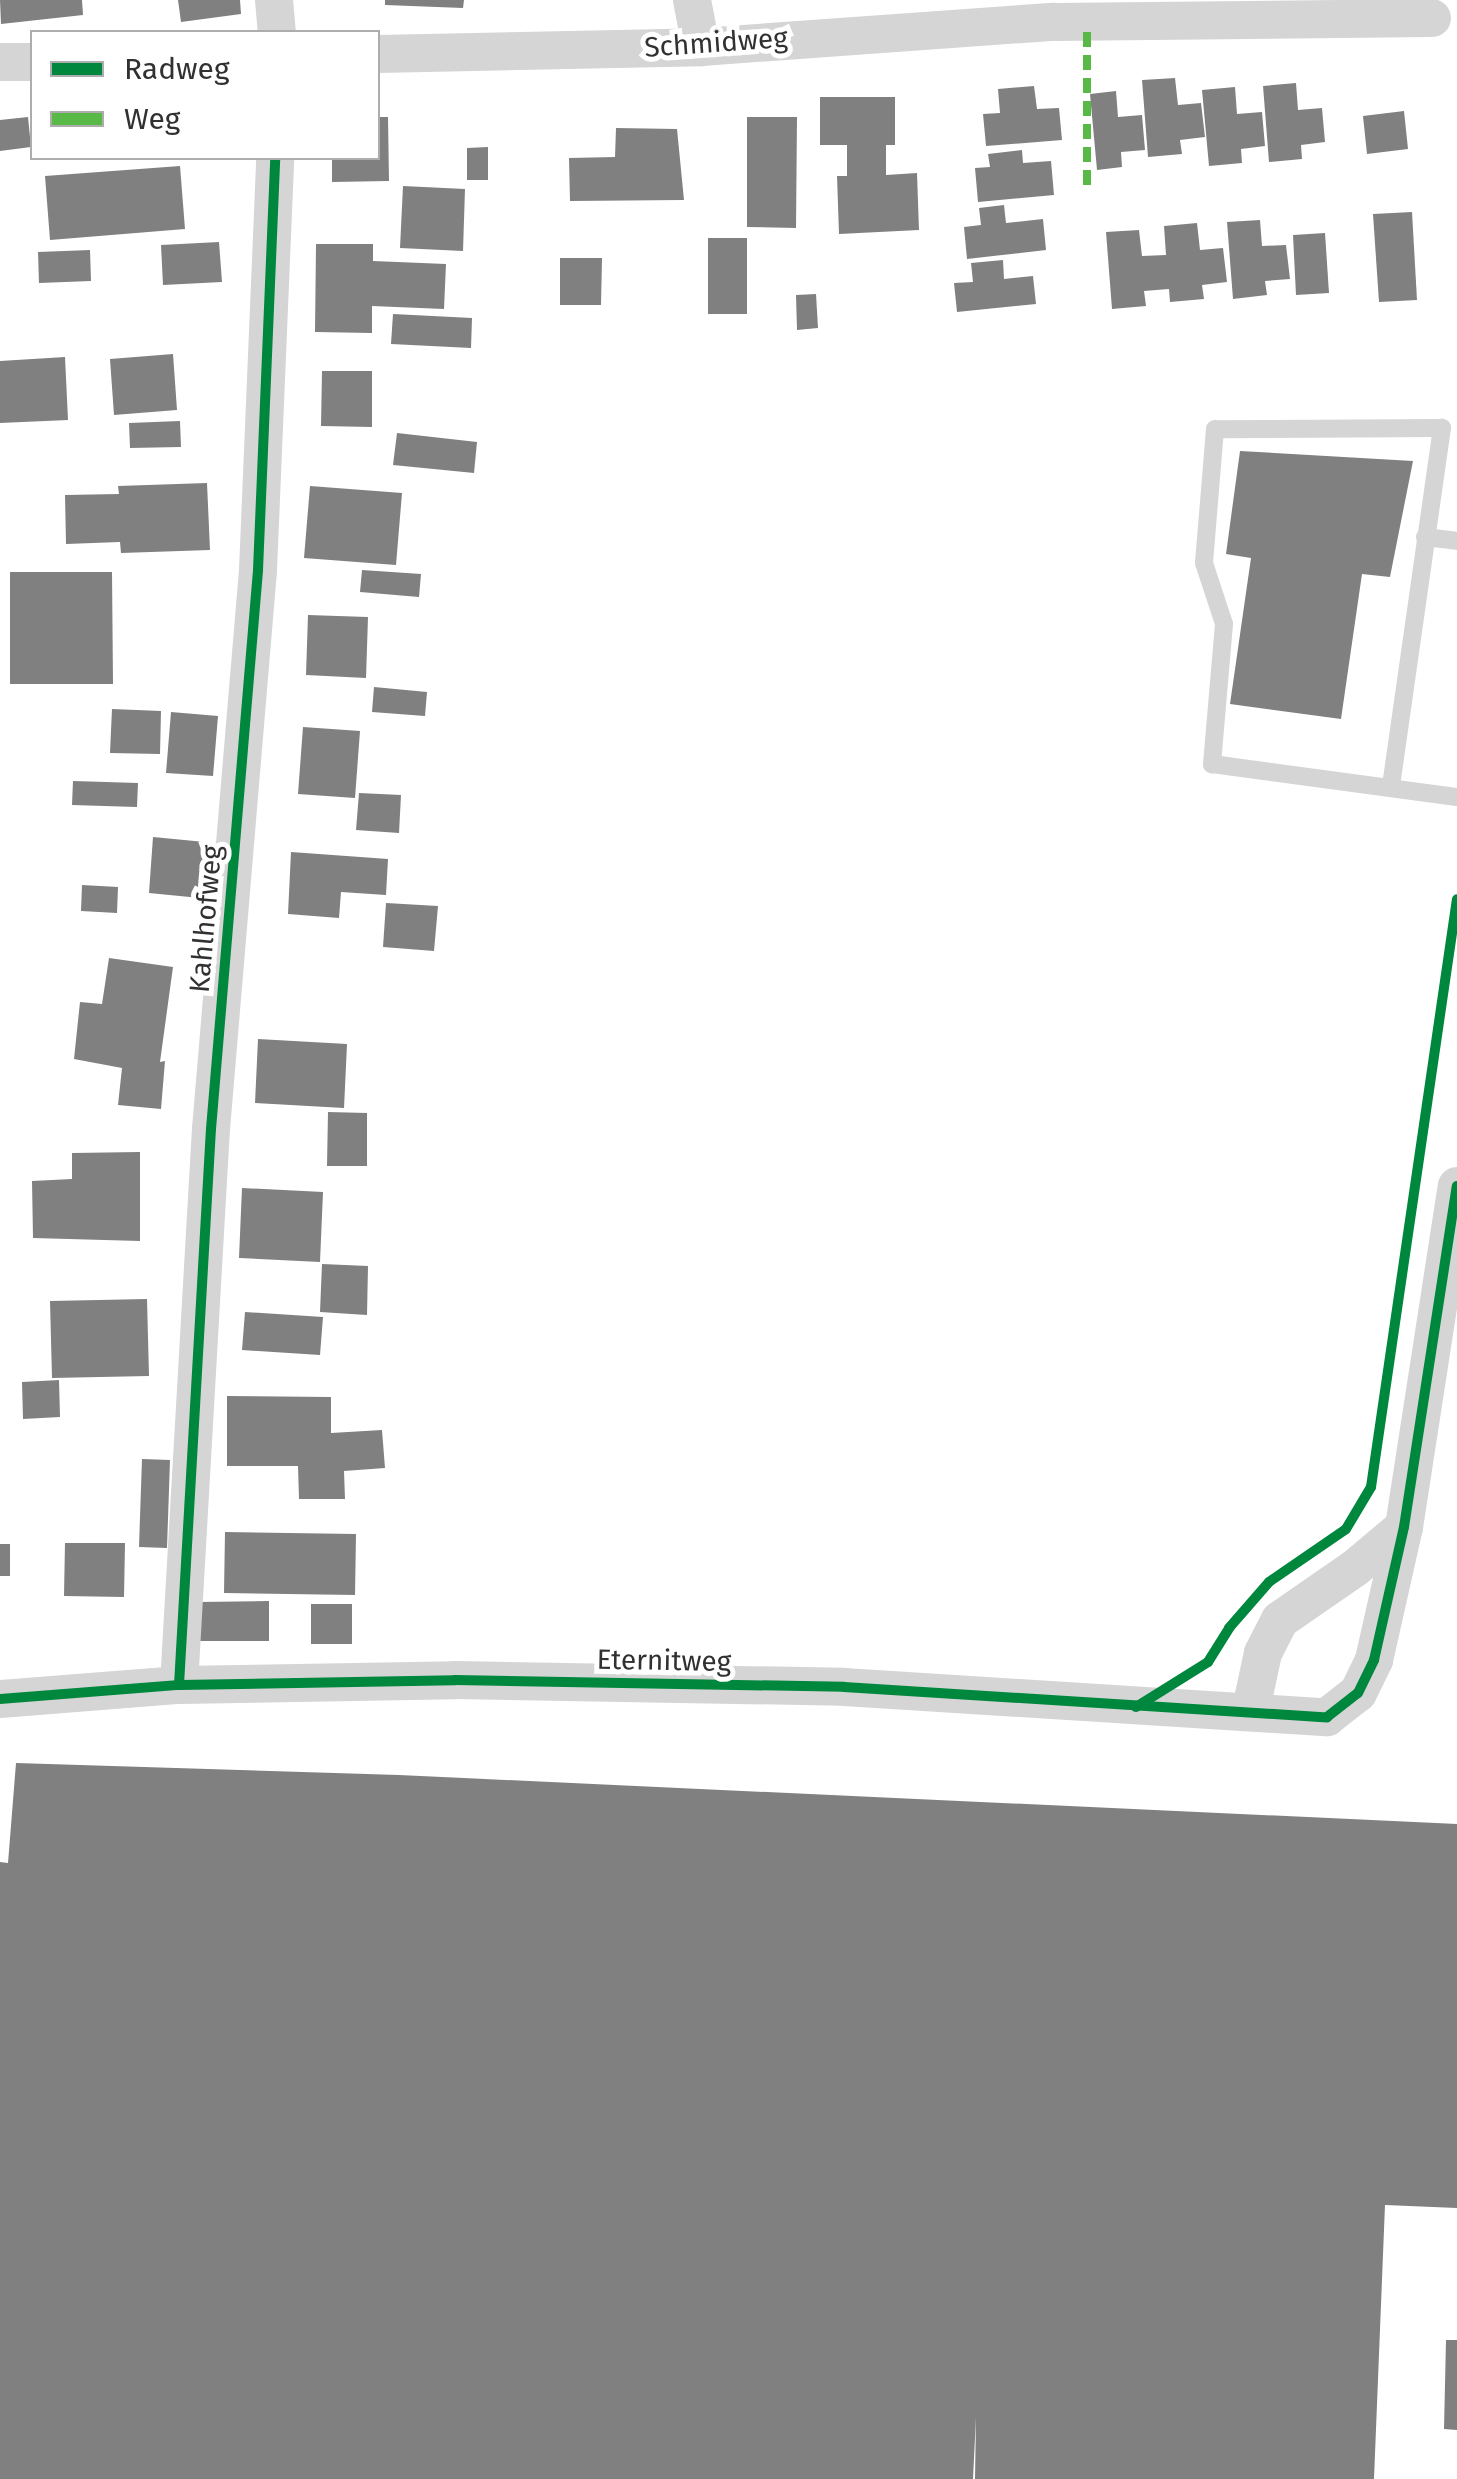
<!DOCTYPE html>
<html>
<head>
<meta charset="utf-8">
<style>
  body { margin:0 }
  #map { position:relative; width:1457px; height:2479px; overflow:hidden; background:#fff; font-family:"Fira Sans",sans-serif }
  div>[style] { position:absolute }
  .building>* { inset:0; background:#808080 }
  .lane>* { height:18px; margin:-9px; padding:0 9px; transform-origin:9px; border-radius:9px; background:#d5d5d5 }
  .street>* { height:38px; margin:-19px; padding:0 19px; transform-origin:19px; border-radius:19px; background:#d5d5d5 }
  .quiet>* { height:8px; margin-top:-4px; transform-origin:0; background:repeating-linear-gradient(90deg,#58b947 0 15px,transparent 0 23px) }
  .cycleway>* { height:10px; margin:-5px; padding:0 5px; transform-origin:5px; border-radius:5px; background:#00873e }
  span { translate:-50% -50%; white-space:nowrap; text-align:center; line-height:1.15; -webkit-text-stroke:10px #fff; paint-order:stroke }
  .street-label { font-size:28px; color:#313131 }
  .legend { position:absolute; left:30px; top:30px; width:350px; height:130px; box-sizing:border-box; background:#fff; border:2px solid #adadad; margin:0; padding:12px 18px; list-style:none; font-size:30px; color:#313131 }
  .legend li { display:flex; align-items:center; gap:20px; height:50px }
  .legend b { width:50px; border:2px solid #adadad }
</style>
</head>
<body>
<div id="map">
  <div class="building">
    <div style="clip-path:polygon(0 0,82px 0,83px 15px,1px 24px)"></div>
    <div style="clip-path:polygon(178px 0,240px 0,241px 14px,181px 22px)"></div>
    <div style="clip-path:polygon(385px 0,464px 0,463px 8px,385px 5px)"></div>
    <div style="clip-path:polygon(1175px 78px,1178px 105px,1201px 103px,1205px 137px,1180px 140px,1182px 154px,1148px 157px,1142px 80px)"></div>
    <div style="clip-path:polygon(1296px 83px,1298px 110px,1322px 108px,1325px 142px,1301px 145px,1302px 159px,1269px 162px,1263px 86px)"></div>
    <div style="clip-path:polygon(1034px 86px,1037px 109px,1059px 108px,1062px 140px,986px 146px,983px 114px,1000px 113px,998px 89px)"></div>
    <div style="clip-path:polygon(1235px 87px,1237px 114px,1262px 112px,1265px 146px,1241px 149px,1242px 163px,1209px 166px,1202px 90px)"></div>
    <div style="clip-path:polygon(1116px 91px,1118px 117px,1142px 115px,1145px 150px,1121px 152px,1122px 167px,1097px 170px,1090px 94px)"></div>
    <div style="clip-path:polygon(820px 97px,895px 97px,895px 145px,886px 145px,886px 175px,917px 173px,919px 230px,839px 234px,837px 176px,847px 176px,847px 145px,820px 145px)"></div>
    <div style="clip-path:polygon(1404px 111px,1408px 149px,1367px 154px,1363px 116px)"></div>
    <div style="clip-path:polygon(28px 117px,31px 147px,0 151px,0 120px)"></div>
    <div style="clip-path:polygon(378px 117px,388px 117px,389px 181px,332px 182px,332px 158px,378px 158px)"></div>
    <div style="clip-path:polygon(747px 117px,797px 117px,796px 228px,747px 227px)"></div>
    <div style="clip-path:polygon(616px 128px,677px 129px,684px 200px,570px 201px,569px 158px,615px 157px)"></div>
    <div style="clip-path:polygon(488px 147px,488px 180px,467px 180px,467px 148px)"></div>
    <div style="clip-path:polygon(1022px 150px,1023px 163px,1051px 161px,1054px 195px,978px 202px,975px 168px,990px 167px,988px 154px)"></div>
    <div style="clip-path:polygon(180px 166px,185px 229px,50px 240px,45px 176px)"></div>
    <div style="clip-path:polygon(403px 186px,465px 189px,463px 251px,400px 248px)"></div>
    <div style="clip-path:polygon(1004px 205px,1006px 223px,1043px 219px,1046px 250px,967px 259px,964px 227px,981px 225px,979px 208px)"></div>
    <div style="clip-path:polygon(1412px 212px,1417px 300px,1379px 302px,1373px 214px)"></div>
    <div style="clip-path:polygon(1260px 220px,1262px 246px,1286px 245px,1290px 279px,1265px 281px,1267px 295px,1233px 299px,1227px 222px)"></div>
    <div style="clip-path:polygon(1197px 223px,1200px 250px,1223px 248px,1227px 282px,1202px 285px,1204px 299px,1170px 302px,1169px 289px,1144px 291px,1146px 306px,1112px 309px,1106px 232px,1139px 230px,1142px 256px,1166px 255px,1164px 226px)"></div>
    <div style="clip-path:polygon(1325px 233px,1329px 293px,1296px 295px,1293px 235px)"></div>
    <div style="clip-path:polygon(708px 238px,747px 238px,747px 314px,708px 314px)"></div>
    <div style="clip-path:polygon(219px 242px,222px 282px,163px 285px,161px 245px)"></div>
    <div style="clip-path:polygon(316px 244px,373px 244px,373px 261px,446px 264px,444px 309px,372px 306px,372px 333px,315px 332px)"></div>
    <div style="clip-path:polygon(90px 250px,91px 281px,39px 283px,38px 252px)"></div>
    <div style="clip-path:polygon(560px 258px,602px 258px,601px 305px,560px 305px)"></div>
    <div style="clip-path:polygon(1003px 260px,1004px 279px,1033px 276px,1036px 304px,957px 312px,954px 283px,973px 282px,971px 263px)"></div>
    <div style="clip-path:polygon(816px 294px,818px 328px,797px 330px,796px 295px)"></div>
    <div style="clip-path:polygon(393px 314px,472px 318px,471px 348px,391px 344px)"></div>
    <div style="clip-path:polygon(173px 354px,177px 410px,114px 415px,110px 359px)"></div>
    <div style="clip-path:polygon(65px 357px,68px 420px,0 423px,0 361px)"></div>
    <div style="clip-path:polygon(322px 371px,372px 371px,372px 427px,321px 426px)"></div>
    <div style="clip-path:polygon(180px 421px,181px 447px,130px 448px,129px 423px)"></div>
    <div style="clip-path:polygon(397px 433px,477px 442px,474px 473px,393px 465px)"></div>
    <div style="clip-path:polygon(1240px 451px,1413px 461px,1390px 577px,1362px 574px,1341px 719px,1230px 704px,1251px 558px,1226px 554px)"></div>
    <div style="clip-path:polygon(207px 483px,210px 550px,121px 553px,120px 542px,66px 544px,65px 495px,119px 494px,118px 486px)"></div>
    <div style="clip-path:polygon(310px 486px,402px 493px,396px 565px,304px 558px)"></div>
    <div style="clip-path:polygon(362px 570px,421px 574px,419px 597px,360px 592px)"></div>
    <div style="clip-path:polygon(10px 572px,112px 572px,113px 684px,10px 684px)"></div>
    <div style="clip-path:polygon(308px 615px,368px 617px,366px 678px,306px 675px)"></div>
    <div style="clip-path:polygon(374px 687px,427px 692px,425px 716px,372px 712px)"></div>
    <div style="clip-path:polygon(112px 709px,161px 711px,160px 754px,110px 753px)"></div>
    <div style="clip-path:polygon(171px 712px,218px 716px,213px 776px,166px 773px)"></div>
    <div style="clip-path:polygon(303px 727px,360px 731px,355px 798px,298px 794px)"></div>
    <div style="clip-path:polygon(73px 781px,138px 783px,137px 807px,72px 805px)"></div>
    <div style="clip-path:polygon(359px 793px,401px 795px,399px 833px,356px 830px)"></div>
    <div style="clip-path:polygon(153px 837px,205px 842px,200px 898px,149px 893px)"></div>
    <div style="clip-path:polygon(291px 852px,388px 859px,386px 895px,341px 892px,339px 918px,288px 914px)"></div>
    <div style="clip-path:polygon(82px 885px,118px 887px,117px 913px,81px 911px)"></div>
    <div style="clip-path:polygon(386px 903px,438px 906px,434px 951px,383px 947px)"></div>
    <div style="clip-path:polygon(109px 958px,173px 967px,160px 1062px,165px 1061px,161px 1109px,118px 1105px,122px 1068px,74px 1059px,80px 1002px,102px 1004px)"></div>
    <div style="clip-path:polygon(258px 1039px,347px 1044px,344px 1108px,255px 1103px)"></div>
    <div style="clip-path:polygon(328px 1112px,367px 1113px,367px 1166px,327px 1166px)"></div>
    <div style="clip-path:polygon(140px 1152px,140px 1241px,33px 1238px,32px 1181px,72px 1179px,72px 1153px)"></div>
    <div style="clip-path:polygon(242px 1188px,323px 1192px,320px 1262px,239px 1258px)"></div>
    <div style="clip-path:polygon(322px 1264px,368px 1266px,367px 1315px,320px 1312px)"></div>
    <div style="clip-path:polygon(147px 1299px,149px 1376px,52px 1378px,50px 1301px)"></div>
    <div style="clip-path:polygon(245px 1312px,323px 1317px,320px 1355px,242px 1350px)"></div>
    <div style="clip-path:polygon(59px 1380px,60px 1417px,23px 1419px,22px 1382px)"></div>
    <div style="clip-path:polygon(227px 1396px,331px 1397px,331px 1433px,382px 1430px,385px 1468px,344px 1471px,345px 1499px,299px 1499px,298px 1466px,227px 1466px)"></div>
    <div style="clip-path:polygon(142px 1459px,170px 1460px,167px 1548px,139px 1547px)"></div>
    <div style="clip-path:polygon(225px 1532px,356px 1534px,355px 1595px,224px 1593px)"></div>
    <div style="clip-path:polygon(65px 1543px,125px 1543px,124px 1597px,64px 1596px)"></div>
    <div style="clip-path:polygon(0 1544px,10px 1544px,10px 1576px,0 1576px)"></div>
    <div style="clip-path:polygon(269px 1601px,269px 1641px,200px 1641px,199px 1602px)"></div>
    <div style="clip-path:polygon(311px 1604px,352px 1604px,352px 1644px,311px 1644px)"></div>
    <div style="clip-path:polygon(16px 1763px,399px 1775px,1457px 1824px,1457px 2208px,1385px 2205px,1374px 2479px,975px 2479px,976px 2417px,973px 2479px,0 2479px,0 1862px,8px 1863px)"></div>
    <div style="clip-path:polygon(1446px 2340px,1457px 2340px,1457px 2430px,1444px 2429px)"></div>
  </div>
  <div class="lane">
    <div style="left:1425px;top:537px;width:32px;rotate:7deg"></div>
    <div style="left:1391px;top:786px;width:362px;rotate:-81.9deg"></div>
    <div style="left:1442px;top:428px;width:227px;rotate:179.7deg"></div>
    <div style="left:1215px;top:429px;width:134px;rotate:94.7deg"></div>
    <div style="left:1204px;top:563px;width:64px;rotate:71.8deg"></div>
    <div style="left:1224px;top:624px;width:141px;rotate:94.9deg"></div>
    <div style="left:1212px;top:764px;width:247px;rotate:7.7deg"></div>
  </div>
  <div class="street">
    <div style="left:274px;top:0;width:32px;rotate:85deg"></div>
    <div style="left:692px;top:0;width:48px;rotate:79.2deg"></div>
    <div style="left:378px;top:54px;width:323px;rotate:-1.2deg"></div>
    <div style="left:701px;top:47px;width:354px;rotate:-4.1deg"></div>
    <div style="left:1054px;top:22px;width:378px;rotate:-0.6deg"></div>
    <div style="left:0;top:62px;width:32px"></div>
    <div style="left:179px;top:1685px;width:557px;rotate:-86.71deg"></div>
    <div style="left:211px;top:1129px;width:561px;rotate:-85.19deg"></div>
    <div style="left:258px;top:570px;width:412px;rotate:-87.6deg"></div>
    <div style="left:0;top:1699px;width:180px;rotate:-4.5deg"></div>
    <div style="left:179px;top:1685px;width:276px;rotate:-1deg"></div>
    <div style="left:455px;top:1680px;width:389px;rotate:1deg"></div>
    <div style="left:844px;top:1687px;width:484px;rotate:3.6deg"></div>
    <div style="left:1327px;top:1717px;width:39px;rotate:-38deg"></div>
    <div style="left:1358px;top:1693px;width:37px;rotate:-64deg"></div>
    <div style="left:1374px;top:1660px;width:136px;rotate:-77.3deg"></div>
    <div style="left:1404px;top:1527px;width:345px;rotate:-81.2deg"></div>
    <div style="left:1251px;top:1709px;width:57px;rotate:-77.9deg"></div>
    <div style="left:1263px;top:1653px;width:37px;rotate:-63deg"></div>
    <div style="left:1280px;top:1620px;width:91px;rotate:-34.7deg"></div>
    <div style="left:1355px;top:1568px;width:64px;rotate:-39.9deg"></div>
  </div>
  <div class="quiet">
    <div style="left:1087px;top:185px;width:161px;rotate:-90deg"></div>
  </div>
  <div class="cycleway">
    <div style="left:179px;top:1685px;width:557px;rotate:-86.71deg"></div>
    <div style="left:211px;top:1129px;width:561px;rotate:-85.19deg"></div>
    <div style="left:258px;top:570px;width:412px;rotate:-87.6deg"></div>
    <div style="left:0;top:1699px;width:180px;rotate:-4.5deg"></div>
    <div style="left:179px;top:1685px;width:276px;rotate:-1deg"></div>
    <div style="left:455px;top:1680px;width:389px;rotate:1deg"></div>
    <div style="left:844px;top:1687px;width:484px;rotate:3.6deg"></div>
    <div style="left:1327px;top:1717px;width:39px;rotate:-38deg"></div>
    <div style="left:1358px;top:1693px;width:37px;rotate:-64deg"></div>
    <div style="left:1374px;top:1660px;width:136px;rotate:-77.3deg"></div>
    <div style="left:1404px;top:1527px;width:345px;rotate:-81.2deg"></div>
    <div style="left:1136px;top:1707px;width:85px;rotate:-32deg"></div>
    <div style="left:1208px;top:1662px;width:40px;rotate:-58deg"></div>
    <div style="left:1229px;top:1628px;width:61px;rotate:-49deg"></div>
    <div style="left:1269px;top:1582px;width:93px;rotate:-34.5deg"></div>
    <div style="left:1346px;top:1529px;width:49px;rotate:-59.2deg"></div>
    <div style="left:1371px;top:1487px;width:594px;rotate:-81.68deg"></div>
  </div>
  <div class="street-label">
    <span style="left:716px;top:43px;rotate:-4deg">Schmidweg</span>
    <span style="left:206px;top:919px;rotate:-85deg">Kahlhofweg</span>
    <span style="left:664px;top:1661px;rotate:1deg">Eternitweg</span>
  </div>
  <ul class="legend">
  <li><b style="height:12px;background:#00873e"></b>Radweg</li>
  <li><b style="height:12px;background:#58b947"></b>Weg</li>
  </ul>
</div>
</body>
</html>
